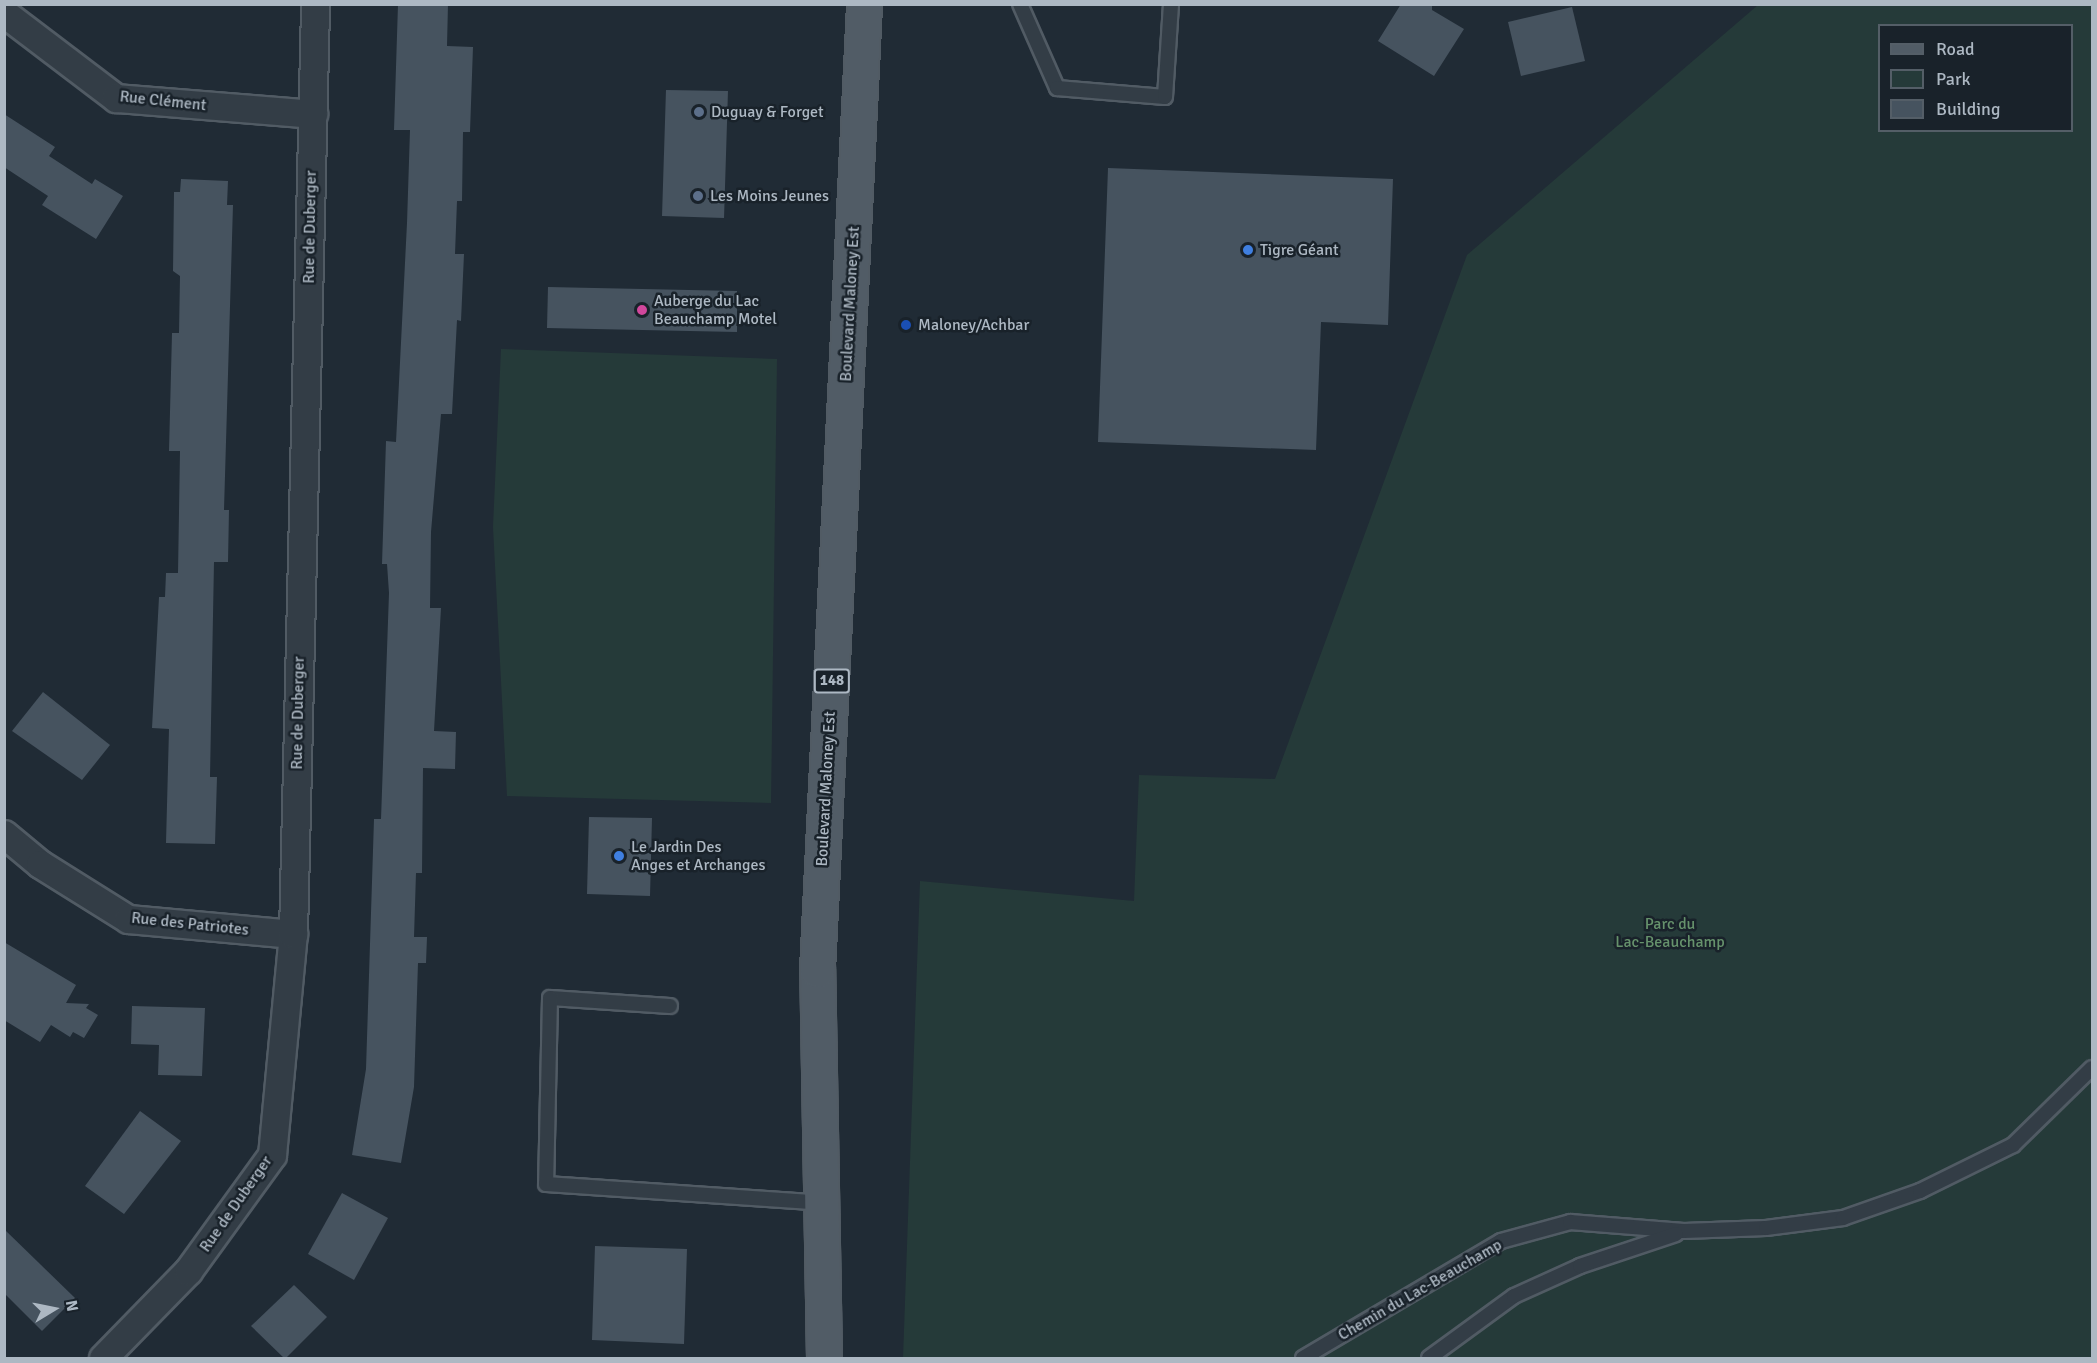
<!DOCTYPE html>
<html>
<head>
<meta charset="utf-8">
<style>
  body { margin:0 }
  #map { position:relative; width:2097px; height:1363px; overflow:hidden; background:#202b35; font-family:Signika,sans-serif }
  div>[style] { position:absolute }
  .green>* { inset:0; background:#253a39 }
  .building>* { inset:0; background:#46535f }
  .roads { filter:drop-shadow(2px 0 #515b64) drop-shadow(-2px 0 #515b64) drop-shadow(0 2px #515b64) drop-shadow(0 -2px #515b64) }
  .service>* { height:14px; margin:-7px; padding:0 7px; transform-origin:7px; border-radius:7px; background:#333d46 }
  .minor>* { height:27px; margin:-13.5px; padding:0 13.5px; transform-origin:13.5px; border-radius:13.5px; background:#333d46 }
  .primary>* { height:33px; margin:-16.5px; padding:0 16.5px; transform-origin:16.5px; border-radius:16.5px; background:#515c66 }
  .dots>* { width:16px; height:16px; translate:-50% -50%; box-sizing:border-box; border:3px solid #19222a; border-radius:50% }
  span { translate:-50% -50%; white-space:nowrap; text-align:center; line-height:1.15; -webkit-text-stroke:5px #19222a; paint-order:stroke }
  .shield-label span { padding:2px 4px; background:#19222a; border:2px solid; border-radius:4px; -webkit-text-stroke-width:0 }
  .shield-label { font-size:15px; color:#adb8c3; font-weight:700 }
  .street-label { font-size:16px; color:#adb8c3 }
  .poi-label { font-size:16px; color:#adb8c3 }
  .left { translate:0 -50%; text-align:left }
  .park-label { font-size:16px; color:#66926c }
  .frame { position:absolute; inset:0; border:6px solid #adb8c3; pointer-events:none }
  .legend { position:absolute; left:1878px; top:24px; width:195px; height:108px; box-sizing:border-box; background:#19222a; border:2px solid #545e67; margin:0; padding:8px 10px; list-style:none; font-size:18px; color:#adb8c3 }
  .legend li { display:flex; align-items:center; gap:12px; height:30px }
  .legend b { width:30px; border:2px solid #545e67 }
  .north { position:absolute; left:24px; top:1279px; width:60px; height:60px; -webkit-text-stroke:4px #19222a; paint-order:stroke; rotate:80deg; font-size:16px; font-weight:700; line-height:24px; text-align:center; color:#adb8c3 }
  .north::after { content:''; display:block; margin:auto; width:21px; height:27px; background:#adb8c3; clip-path:polygon(50% 0,100% 100%,50% 72%,0 100%) }
</style>
</head>
<body>
<div id="map">
  <div class="green">
    <div style="clip-path:polygon(evenodd,1758px 5px,2092px 5px,2092px 1358px,903px 1358px,920px 881px,1134px 901px,1139px 775px,1275px 779px,1467px 255px,1758px 5px,1880px 26px,2072px 26px,2072px 130px,1880px 130px,1880px 26px)"></div>
    <div style="clip-path:polygon(501px 349px,777px 359px,771px 803px,507px 796px,493px 527px)"></div>
  </div>
  <div class="building">
    <div style="clip-path:polygon(398px 4px,448px 4px,447px 46px,473px 47px,470px 132px,463px 132px,462px 201px,457px 201px,455px 254px,464px 254px,461px 321px,457px 320px,452px 414px,441px 414px,431px 532px,430px 608px,441px 608px,434px 731px,456px 732px,455px 769px,423px 768px,422px 873px,416px 873px,414px 937px,427px 937px,426px 963px,418px 963px,414px 1087px,401px 1163px,352px 1155px,366px 1069px,374px 819px,381px 819px,389px 593px,387px 564px,382px 564px,386px 441px,396px 442px,407px 223px,410px 130px,394px 130px)"></div>
    <div style="clip-path:polygon(1401px 4px,1432px 4px,1432px 10px,1464px 29px,1434px 76px,1378px 41px)"></div>
    <div style="clip-path:polygon(1572px 7px,1585px 61px,1521px 76px,1508px 22px)"></div>
    <div style="clip-path:polygon(666px 90px,728px 91px,724px 218px,662px 216px)"></div>
    <div style="clip-path:polygon(4px 114px,55px 147px,49px 156px,92px 184px,95px 179px,123px 196px,96px 239px,42px 205px,48px 196px,4px 167px)"></div>
    <div style="clip-path:polygon(1108px 168px,1393px 179px,1388px 325px,1321px 322px,1316px 450px,1098px 442px)"></div>
    <div style="clip-path:polygon(181px 179px,228px 181px,227px 205px,233px 205px,224px 510px,229px 510px,228px 562px,214px 562px,210px 777px,217px 777px,215px 844px,166px 843px,169px 729px,152px 728px,159px 597px,165px 597px,166px 573px,178px 573px,180px 451px,169px 451px,172px 333px,179px 333px,180px 276px,173px 271px,174px 192px,180px 192px)"></div>
    <div style="clip-path:polygon(548px 287px,737px 291px,737px 332px,547px 328px)"></div>
    <div style="clip-path:polygon(43px 692px,110px 745px,82px 780px,12px 731px)"></div>
    <div style="clip-path:polygon(589px 817px,652px 818px,650px 896px,587px 894px)"></div>
    <div style="clip-path:polygon(4px 942px,76px 985px,66px 1003px,89px 1004px,86px 1008px,98px 1015px,84px 1038px,73px 1032px,70px 1037px,51px 1025px,40px 1042px,4px 1020px)"></div>
    <div style="clip-path:polygon(132px 1006px,205px 1008px,202px 1076px,158px 1075px,159px 1045px,131px 1044px)"></div>
    <div style="clip-path:polygon(140px 1111px,181px 1141px,124px 1214px,85px 1186px)"></div>
    <div style="clip-path:polygon(342px 1193px,388px 1218px,354px 1280px,308px 1254px)"></div>
    <div style="clip-path:polygon(4px 1229px,75px 1298px,42px 1331px,4px 1293px)"></div>
    <div style="clip-path:polygon(595px 1246px,687px 1249px,684px 1344px,592px 1340px)"></div>
    <div style="clip-path:polygon(294px 1285px,327px 1317px,285px 1359px,251px 1326px)"></div>
  </div>
  <div class="roads">
    <div class="service">
      <div style="left:1020px;top:4px;width:92px;rotate:66.2deg"></div>
      <div style="left:1057px;top:88px;width:108px;rotate:4.8deg"></div>
      <div style="left:1165px;top:97px;width:93px;rotate:-86.3deg"></div>
      <div style="left:670px;top:1006px;width:120px;rotate:-176.2deg"></div>
      <div style="left:550px;top:998px;width:186px;rotate:91.2deg"></div>
      <div style="left:546px;top:1184px;width:277px;rotate:3.9deg"></div>
      <div style="left:1303px;top:1358px;width:230px;rotate:-30.6deg"></div>
      <div style="left:1501px;top:1241px;width:72px;rotate:-15.4deg"></div>
      <div style="left:1570px;top:1222px;width:114px;rotate:4.5deg"></div>
      <div style="left:1684px;top:1231px;width:82px;rotate:-2.1deg"></div>
      <div style="left:1766px;top:1228px;width:78px;rotate:-7.4deg"></div>
      <div style="left:1843px;top:1218px;width:82px;rotate:-19.3deg"></div>
      <div style="left:1920px;top:1191px;width:104px;rotate:-26.3deg"></div>
      <div style="left:2013px;top:1145px;width:110px;rotate:-44.3deg"></div>
      <div style="left:1429px;top:1358px;width:105px;rotate:-36.1deg"></div>
      <div style="left:1514px;top:1296px;width:72px;rotate:-24.4deg"></div>
      <div style="left:1580px;top:1266px;width:101px;rotate:-18.4deg"></div>
    </div>
    <div class="minor">
      <div style="left:4px;top:13px;width:141px;rotate:37.2deg"></div>
      <div style="left:116px;top:98px;width:198px;rotate:4.6deg"></div>
      <div style="left:4px;top:834px;width:47px;rotate:39.8deg"></div>
      <div style="left:40px;top:864px;width:104px;rotate:32deg"></div>
      <div style="left:128px;top:919px;width:166px;rotate:5.2deg"></div>
      <div style="left:103px;top:1358px;width:122px;rotate:-45.7deg"></div>
      <div style="left:188px;top:1271px;width:143px;rotate:-54.1deg"></div>
      <div style="left:272px;top:1155px;width:222px;rotate:-84.6deg"></div>
      <div style="left:293px;top:934px;width:930px;rotate:-88.64deg"></div>
    </div>
    <div class="primary">
      <div style="left:824px;top:1358px;width:388px;rotate:-91deg"></div>
      <div style="left:817px;top:970px;width:967px;rotate:-87.21deg"></div>
    </div>
  </div>
  <div class="dots">
    <div style="left:699px;top:112px;background:#5c6f8a"></div>
    <div style="left:698px;top:196px;background:#5c6f8a"></div>
    <div style="left:1248px;top:250px;background:#3f7fe0"></div>
    <div style="left:642px;top:310px;background:#d1479c"></div>
    <div style="left:906px;top:325px;background:#1a4fb4"></div>
    <div style="left:619px;top:856px;background:#3f7fe0"></div>
  </div>
  <div class="shield-label">
    <span style="left:832px;top:681px">148</span>
  </div>
  <div class="street-label">
    <span style="left:163px;top:101px;rotate:6deg">Rue Clément</span>
    <span style="left:310px;top:227px;rotate:-89deg">Rue de Duberger</span>
    <span style="left:850px;top:304px;rotate:-87deg">Boulevard Maloney Est</span>
    <span style="left:298px;top:713px;rotate:-89deg">Rue de Duberger</span>
    <span style="left:826px;top:789px;rotate:-87deg">Boulevard Maloney Est</span>
    <span style="left:190px;top:924px;rotate:6deg">Rue des Patriotes</span>
    <span style="left:236px;top:1204px;rotate:-55deg">Rue de Duberger</span>
    <span style="left:1420px;top:1290px;rotate:-30deg">Chemin du Lac-Beauchamp</span>
  </div>
  <div class="poi-label">
    <span class="left" style="left:711px;top:112px">Duguay &amp; Forget</span>
    <span class="left" style="left:710px;top:196px">Les Moins Jeunes</span>
    <span class="left" style="left:1260px;top:250px">Tigre Géant</span>
    <span class="left" style="left:654px;top:310px">Auberge du Lac<br>Beauchamp Motel</span>
    <span class="left" style="left:918px;top:325px">Maloney/Achbar</span>
    <span class="left" style="left:631px;top:856px">Le Jardin Des<br>Anges et Archanges</span>
  </div>
  <div class="park-label">
    <span style="left:1670px;top:933px">Parc du<br>Lac-Beauchamp</span>
  </div>
  <div class="frame"></div>
  <ul class="legend">
  <li><b style="height:8px;background:#515c66"></b>Road</li>
  <li><b style="height:16px;background:#253a39"></b>Park</li>
  <li><b style="height:16px;background:#46535f"></b>Building</li>
  </ul>
  <div class="north">N</div>
</div>
</body>
</html>
